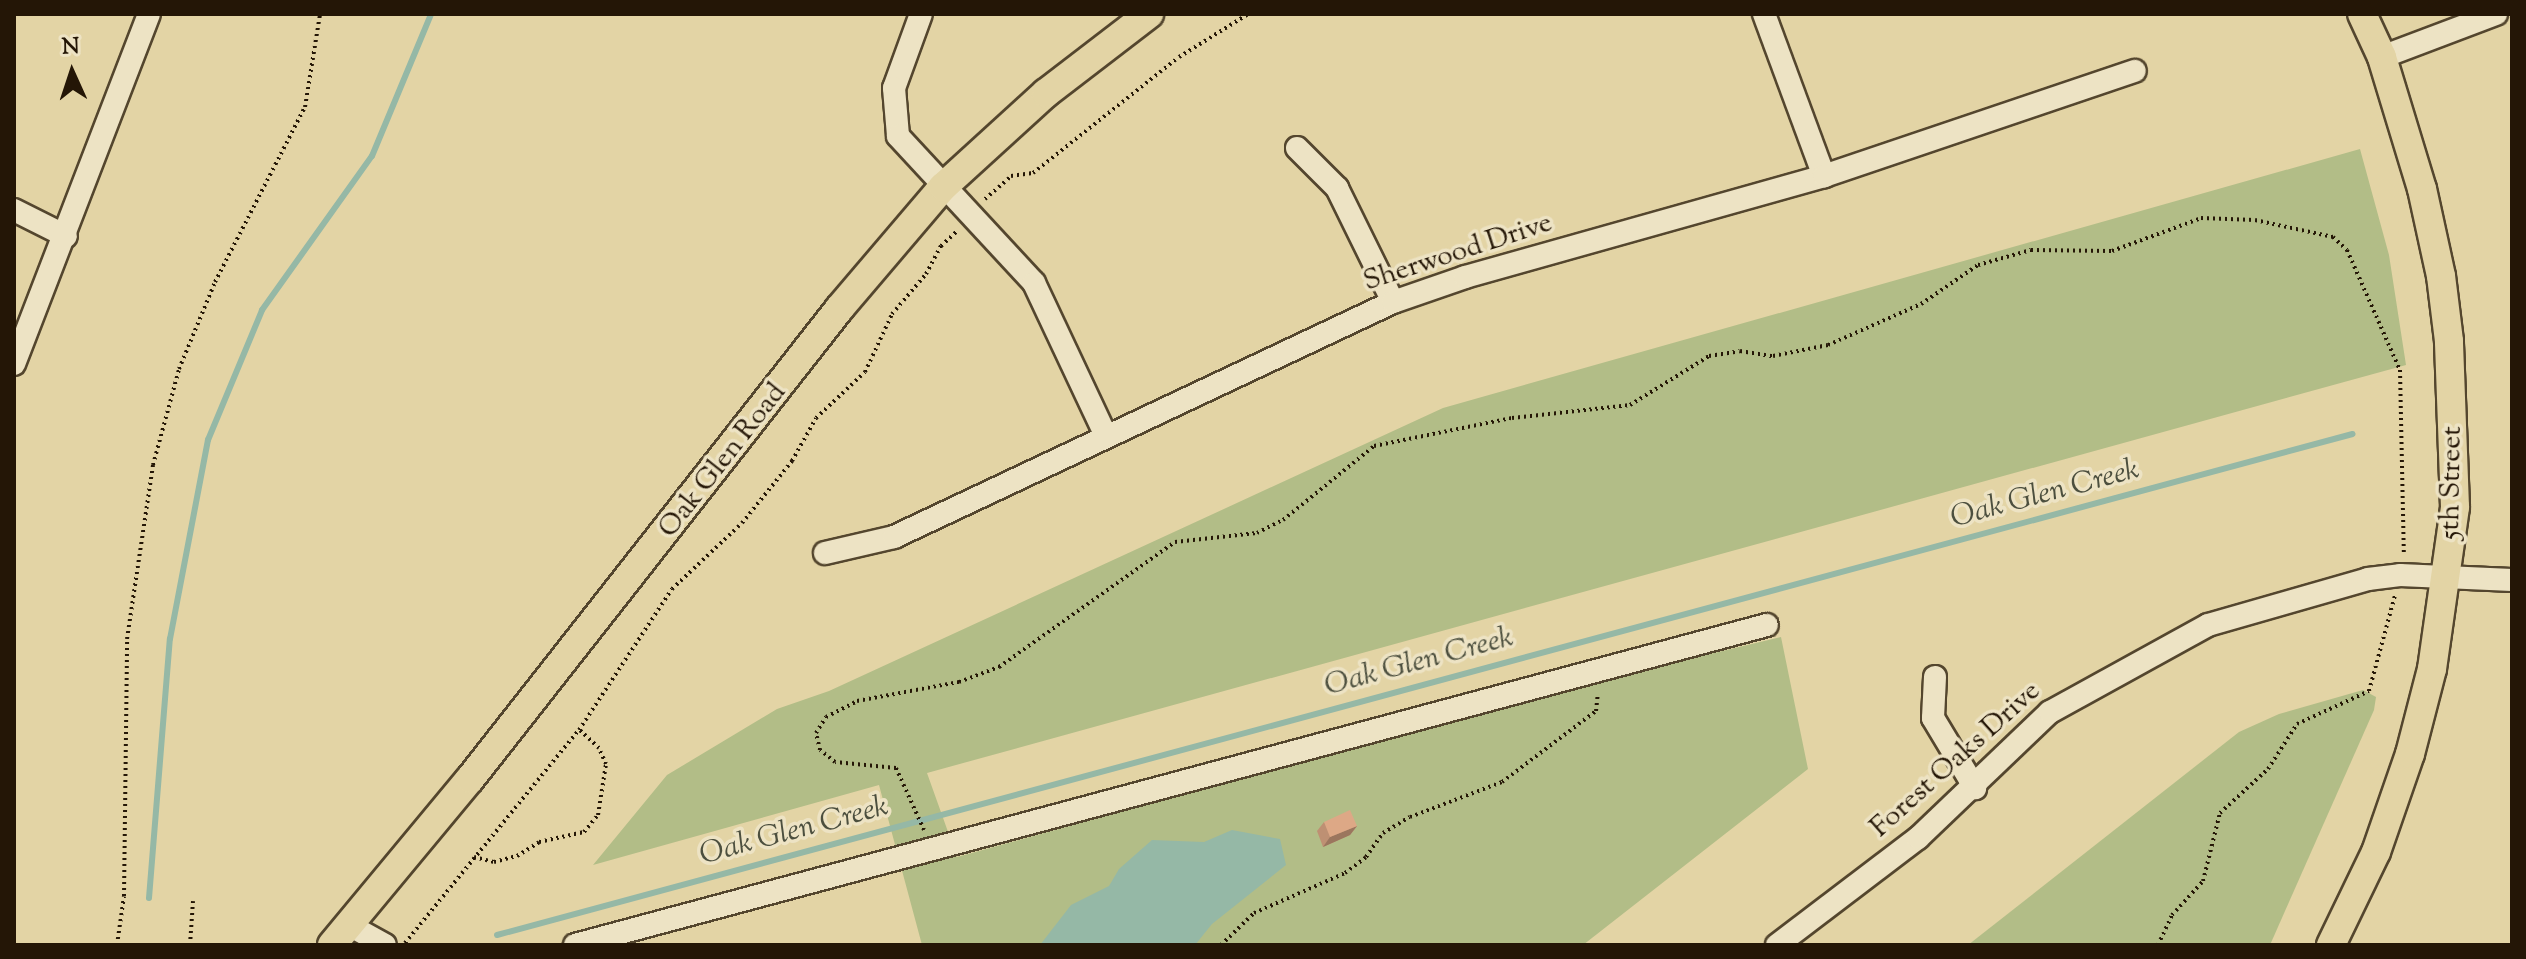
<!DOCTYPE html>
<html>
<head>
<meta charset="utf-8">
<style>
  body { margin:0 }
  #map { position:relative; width:2526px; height:959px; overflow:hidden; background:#e3d4a5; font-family:"Sorts Mill Goudy",serif }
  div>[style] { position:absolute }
  .green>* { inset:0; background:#b2bd87 }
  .water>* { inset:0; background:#95b8a6 }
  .stream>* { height:6px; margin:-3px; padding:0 3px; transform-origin:3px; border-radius:3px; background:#95b8a6 }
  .path>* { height:4px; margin-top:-2px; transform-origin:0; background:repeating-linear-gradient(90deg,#241606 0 2px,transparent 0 6px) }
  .roads { filter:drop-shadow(2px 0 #54462e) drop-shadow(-2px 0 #54462e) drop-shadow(0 2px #54462e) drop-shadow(0 -2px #54462e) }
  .minor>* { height:22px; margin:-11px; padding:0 11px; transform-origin:11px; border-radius:11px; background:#ede3c4 }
  .major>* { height:28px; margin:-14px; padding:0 14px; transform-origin:14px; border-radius:14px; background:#e3d4a5 }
  .wall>* { inset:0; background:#be9073 }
  .shaded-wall>* { inset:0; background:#9b765e }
  .building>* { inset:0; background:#dda886 }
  span { translate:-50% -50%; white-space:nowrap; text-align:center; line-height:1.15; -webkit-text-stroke:7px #ede3c4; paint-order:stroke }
  .street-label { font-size:28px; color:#241606 }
  .water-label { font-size:30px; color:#4c4f3e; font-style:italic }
  .frame { position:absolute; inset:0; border:16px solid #241606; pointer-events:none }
  .north { position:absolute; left:32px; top:32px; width:80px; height:80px; -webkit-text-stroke:6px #ede3c4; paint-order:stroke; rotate:357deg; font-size:22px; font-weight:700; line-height:32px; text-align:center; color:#241606 }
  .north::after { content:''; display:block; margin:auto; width:28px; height:36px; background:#241606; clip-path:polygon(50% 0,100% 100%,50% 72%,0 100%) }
</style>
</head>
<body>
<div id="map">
  <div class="green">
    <div style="clip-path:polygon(2360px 149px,2389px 255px,2406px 365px,927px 773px,957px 857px,1588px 683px,1781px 637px,1808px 769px,1583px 945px,922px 945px,879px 785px,593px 865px,667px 775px,777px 709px,829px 691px,1443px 408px)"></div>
    <div style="clip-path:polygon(2363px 690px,2376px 697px,2374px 710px,2270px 945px,1968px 945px,2239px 732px,2279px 714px)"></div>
  </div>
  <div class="water">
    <div style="clip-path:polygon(1232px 830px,1280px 839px,1286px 865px,1212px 924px,1195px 945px,1040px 945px,1071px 905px,1109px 886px,1119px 869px,1152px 840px,1204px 842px)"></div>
  </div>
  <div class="stream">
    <div style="left:149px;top:898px;width:260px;rotate:-85.4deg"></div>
    <div style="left:170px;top:639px;width:203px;rotate:-79.2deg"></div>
    <div style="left:208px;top:440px;width:141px;rotate:-67.4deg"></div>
    <div style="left:262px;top:310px;width:189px;rotate:-54.5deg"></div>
    <div style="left:372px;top:156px;width:154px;rotate:-67.4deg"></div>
    <div style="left:497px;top:935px;width:1922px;rotate:-15.11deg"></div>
  </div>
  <div class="path">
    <div style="left:985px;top:199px;width:35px;rotate:-41deg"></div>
    <div style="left:1011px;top:176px;width:22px;rotate:-8deg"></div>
    <div style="left:1033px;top:173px;width:186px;rotate:-38.5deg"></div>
    <div style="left:1179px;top:57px;width:81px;rotate:-31.9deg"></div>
    <div style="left:924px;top:830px;width:68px;rotate:-114.3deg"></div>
    <div style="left:896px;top:768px;width:61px;rotate:-174.4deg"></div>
    <div style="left:835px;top:762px;width:19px;rotate:-141deg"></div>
    <div style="left:820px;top:750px;width:17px;rotate:-103deg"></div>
    <div style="left:816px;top:733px;width:19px;rotate:-58deg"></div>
    <div style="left:826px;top:717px;width:35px;rotate:-27deg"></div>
    <div style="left:857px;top:701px;width:104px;rotate:-10.6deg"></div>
    <div style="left:959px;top:682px;width:43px;rotate:-20.6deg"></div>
    <div style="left:999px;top:667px;width:216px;rotate:-35.4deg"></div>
    <div style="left:1175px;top:542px;width:82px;rotate:-6.3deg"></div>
    <div style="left:1257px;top:533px;width:29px;rotate:-27deg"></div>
    <div style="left:1283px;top:520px;width:117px;rotate:-39.1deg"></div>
    <div style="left:1374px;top:446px;width:141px;rotate:-11.5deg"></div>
    <div style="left:1512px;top:418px;width:119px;rotate:-6.3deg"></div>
    <div style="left:1630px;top:405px;width:93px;rotate:-31.8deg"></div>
    <div style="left:1709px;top:356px;width:31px;rotate:-9deg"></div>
    <div style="left:1740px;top:351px;width:33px;rotate:9deg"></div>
    <div style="left:1773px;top:356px;width:56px;rotate:-11.3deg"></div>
    <div style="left:1828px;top:345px;width:102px;rotate:-23.8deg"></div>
    <div style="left:1921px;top:304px;width:69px;rotate:-34.4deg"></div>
    <div style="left:1978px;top:265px;width:55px;rotate:-15.8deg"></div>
    <div style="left:2031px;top:250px;width:81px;rotate:0.7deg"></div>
    <div style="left:2112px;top:251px;width:95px;rotate:-20.3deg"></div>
    <div style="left:2201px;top:218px;width:54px;rotate:2.1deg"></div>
    <div style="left:2255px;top:220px;width:80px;rotate:12.3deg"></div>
    <div style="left:2333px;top:237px;width:19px;rotate:43deg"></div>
    <div style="left:2347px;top:250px;width:131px;rotate:66.2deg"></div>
    <div style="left:2400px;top:370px;width:185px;rotate:88.8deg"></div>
    <div style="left:474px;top:857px;width:21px;rotate:14deg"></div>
    <div style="left:494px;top:862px;width:24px;rotate:-15deg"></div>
    <div style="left:517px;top:856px;width:26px;rotate:-32deg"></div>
    <div style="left:539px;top:842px;width:46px;rotate:-12.5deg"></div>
    <div style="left:584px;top:832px;width:22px;rotate:-51deg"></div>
    <div style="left:598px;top:815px;width:52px;rotate:-81.1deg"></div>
    <div style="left:606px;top:764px;width:17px;rotate:-114deg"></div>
    <div style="left:599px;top:748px;width:26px;rotate:-137deg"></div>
    <div style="left:405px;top:943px;width:275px;rotate:-50.8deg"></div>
    <div style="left:579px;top:730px;width:169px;rotate:-56.6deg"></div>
    <div style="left:672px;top:589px;width:96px;rotate:-43.3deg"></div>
    <div style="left:742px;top:523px;width:80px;rotate:-51.1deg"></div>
    <div style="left:792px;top:461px;width:49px;rotate:-60.8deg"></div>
    <div style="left:816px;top:418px;width:67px;rotate:-43.2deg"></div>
    <div style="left:865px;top:372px;width:64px;rotate:-65deg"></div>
    <div style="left:892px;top:314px;width:52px;rotate:-49.6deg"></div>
    <div style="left:926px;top:274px;width:32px;rotate:-62deg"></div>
    <div style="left:941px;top:246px;width:22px;rotate:-43deg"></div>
    <div style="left:117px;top:945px;width:49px;rotate:-81.9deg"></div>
    <div style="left:124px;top:896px;width:257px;rotate:-89.3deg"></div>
    <div style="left:127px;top:639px;width:176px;rotate:-81.5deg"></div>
    <div style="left:153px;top:465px;width:99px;rotate:-74.8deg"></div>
    <div style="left:179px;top:369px;width:94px;rotate:-67.5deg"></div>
    <div style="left:215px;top:282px;width:197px;rotate:-62.8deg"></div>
    <div style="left:305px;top:107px;width:94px;rotate:-80.8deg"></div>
    <div style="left:190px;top:945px;width:44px;rotate:-86.1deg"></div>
    <div style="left:1221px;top:945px;width:46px;rotate:-44.1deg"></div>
    <div style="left:1254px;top:913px;width:99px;rotate:-23.7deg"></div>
    <div style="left:1345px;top:873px;width:26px;rotate:-37deg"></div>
    <div style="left:1366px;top:857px;width:29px;rotate:-55deg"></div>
    <div style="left:1383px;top:833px;width:31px;rotate:-31deg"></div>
    <div style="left:1410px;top:817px;width:98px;rotate:-20.8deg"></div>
    <div style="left:1502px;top:782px;width:118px;rotate:-37.1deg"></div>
    <div style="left:1596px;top:711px;width:18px;rotate:-84deg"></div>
    <div style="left:2158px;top:945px;width:33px;rotate:-65deg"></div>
    <div style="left:2172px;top:915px;width:46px;rotate:-47.6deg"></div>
    <div style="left:2203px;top:881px;width:70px;rotate:-76deg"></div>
    <div style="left:2220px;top:813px;width:65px;rotate:-42.5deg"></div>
    <div style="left:2268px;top:769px;width:54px;rotate:-57.2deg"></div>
    <div style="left:2297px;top:724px;width:79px;rotate:-24.6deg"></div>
    <div style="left:2369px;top:691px;width:99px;rotate:-74.8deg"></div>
  </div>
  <div class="roads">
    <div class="minor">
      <div style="left:921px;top:14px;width:79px;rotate:110deg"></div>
      <div style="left:894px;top:88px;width:48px;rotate:85.2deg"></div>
      <div style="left:898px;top:136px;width:200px;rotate:47.2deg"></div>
      <div style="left:1034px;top:283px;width:169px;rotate:64.8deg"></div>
      <div style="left:1764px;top:14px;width:173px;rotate:69.7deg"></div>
      <div style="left:2382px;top:57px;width:122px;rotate:-20.7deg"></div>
      <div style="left:1297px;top:148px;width:57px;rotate:45deg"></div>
      <div style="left:1337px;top:188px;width:127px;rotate:63.8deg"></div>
      <div style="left:14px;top:210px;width:58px;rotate:26.6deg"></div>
      <div style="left:14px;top:364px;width:375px;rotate:-68.9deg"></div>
      <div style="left:825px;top:553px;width:71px;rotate:-13.1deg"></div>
      <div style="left:894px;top:537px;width:552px;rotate:-25.22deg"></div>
      <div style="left:1393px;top:302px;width:76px;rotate:-19.1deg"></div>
      <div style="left:1465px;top:277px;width:373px;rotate:-15.7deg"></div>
      <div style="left:1824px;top:176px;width:328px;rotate:-18.7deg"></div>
      <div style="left:1935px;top:677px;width:41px;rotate:92.8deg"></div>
      <div style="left:1933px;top:718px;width:82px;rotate:59deg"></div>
      <div style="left:349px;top:925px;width:41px;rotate:29.1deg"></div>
      <div style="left:575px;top:945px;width:1234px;rotate:-15.03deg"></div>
      <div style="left:1777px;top:945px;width:177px;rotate:-37.2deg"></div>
      <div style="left:1918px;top:838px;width:182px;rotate:-43.7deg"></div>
      <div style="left:2050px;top:712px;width:180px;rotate:-28.8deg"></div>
      <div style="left:2208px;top:625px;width:166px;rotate:-16deg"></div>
      <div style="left:2368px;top:579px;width:32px;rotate:-7deg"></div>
      <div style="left:2400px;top:575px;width:112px;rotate:2.6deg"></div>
    </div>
    <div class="major">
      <div style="left:332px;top:945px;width:216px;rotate:-50.3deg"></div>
      <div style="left:470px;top:779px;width:598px;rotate:-51.86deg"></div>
      <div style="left:839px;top:309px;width:160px;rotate:-49.6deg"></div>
      <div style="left:943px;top:187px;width:139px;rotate:-42.4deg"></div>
      <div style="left:1046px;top:93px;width:130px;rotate:-37.5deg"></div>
      <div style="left:2331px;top:945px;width:103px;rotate:-64.2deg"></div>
      <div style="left:2376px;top:852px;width:104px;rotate:-70.9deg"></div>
      <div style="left:2410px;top:754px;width:88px;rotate:-75.5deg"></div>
      <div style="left:2432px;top:669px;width:164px;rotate:-81.9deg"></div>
      <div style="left:2455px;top:507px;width:166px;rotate:-92.1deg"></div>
      <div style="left:2449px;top:341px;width:65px;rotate:-97deg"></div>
      <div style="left:2441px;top:276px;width:89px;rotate:-102.3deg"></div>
      <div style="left:2422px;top:189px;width:138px;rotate:-106.9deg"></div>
      <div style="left:2382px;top:57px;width:47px;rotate:-114.9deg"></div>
    </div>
  </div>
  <div class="wall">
    <div style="clip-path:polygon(1324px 822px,1357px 826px,1350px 835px,1323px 847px,1317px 831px)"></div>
  </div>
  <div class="shaded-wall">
    <div style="clip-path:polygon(1357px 826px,1350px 835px,1323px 847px,1330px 837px)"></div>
  </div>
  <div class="building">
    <div style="clip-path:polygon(1350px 810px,1357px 826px,1330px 837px,1324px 822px)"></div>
  </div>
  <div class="street-label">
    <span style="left:1458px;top:253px;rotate:-18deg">Sherwood Drive</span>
    <span style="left:723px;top:461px;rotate:-52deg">Oak Glen Road</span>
    <span style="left:2452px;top:483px;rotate:-89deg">5th Street</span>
    <span style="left:1956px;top:760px;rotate:-42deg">Forest Oaks Drive</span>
  </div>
  <div class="water-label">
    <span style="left:2045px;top:495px;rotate:-15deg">Oak Glen Creek</span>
    <span style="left:1419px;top:663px;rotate:-15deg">Oak Glen Creek</span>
    <span style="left:794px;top:832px;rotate:-15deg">Oak Glen Creek</span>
  </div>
  <div class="frame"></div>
  <div class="north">N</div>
</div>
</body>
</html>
